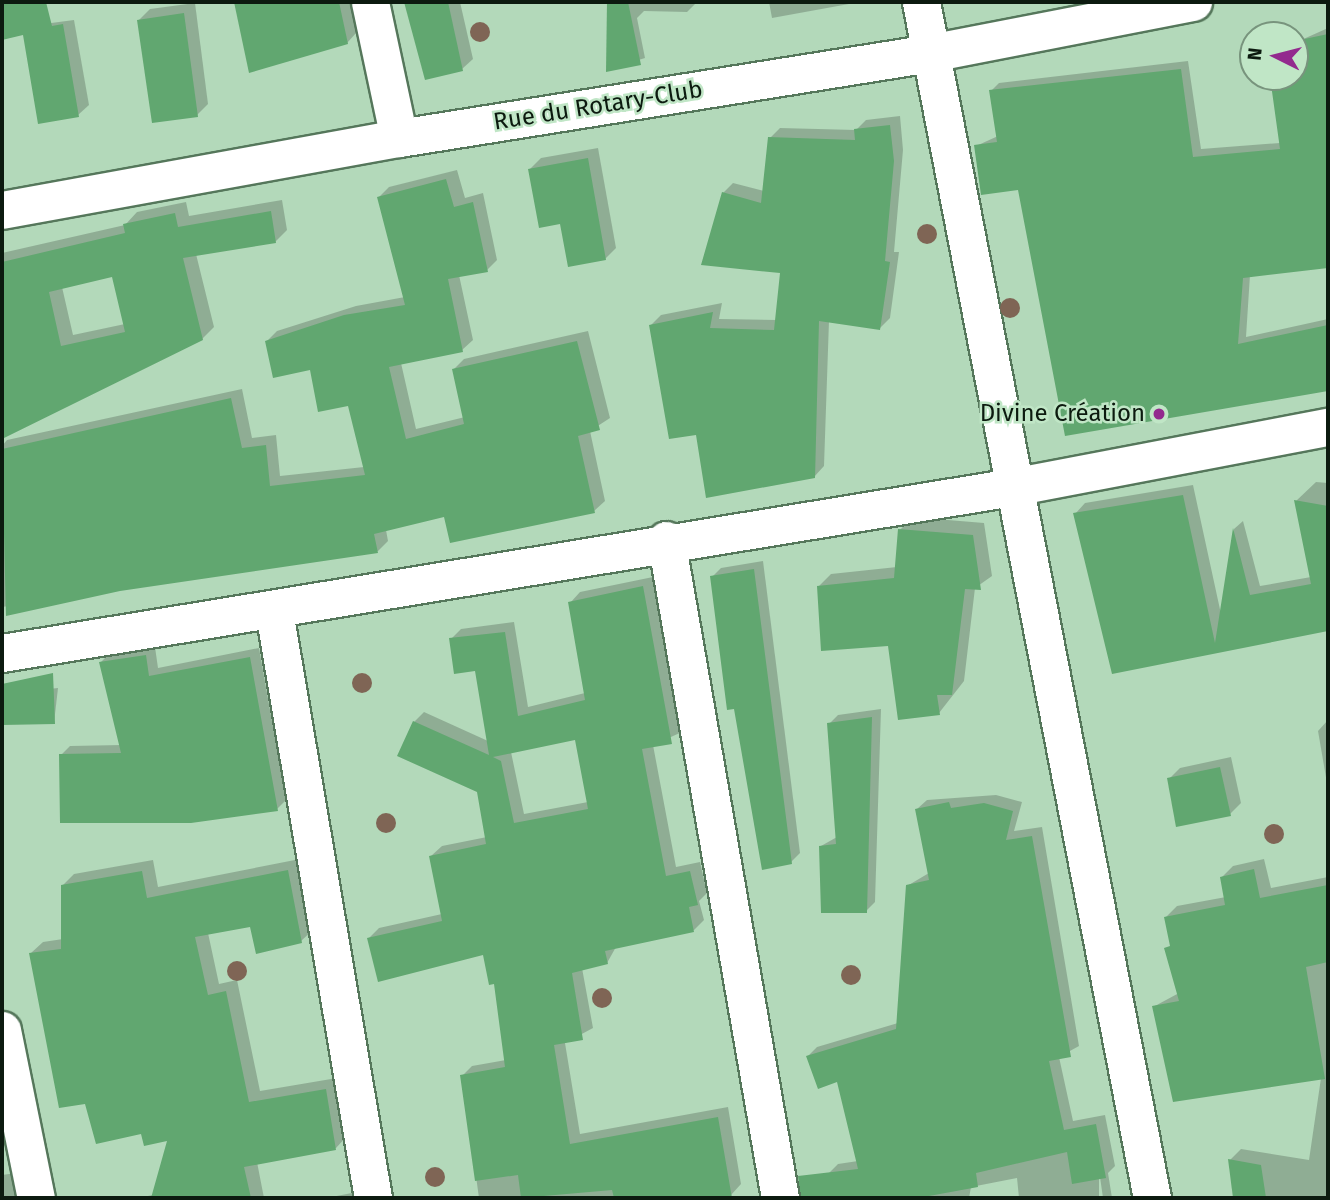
<!DOCTYPE html>
<html>
<head>
<meta charset="utf-8">
<style>
  body { margin:0 }
  #map { position:relative; width:1330px; height:1200px; overflow:hidden; background:#b3d9ba; font-family:"Fira Sans",sans-serif }
  div>[style] { position:absolute }
  .shadow>* { inset:0; background:#0003 }
  .building>* { inset:0; background:#61a770 }
  .roads { filter:drop-shadow(2px 0 #55775b) drop-shadow(-2px 0 #55775b) drop-shadow(0 2px #55775b) drop-shadow(0 -2px #55775b) }
  .minor>* { height:37px; margin:-18.5px; padding:0 18.5px; transform-origin:18.5px; border-radius:18.5px; background:#fff }
  .trees>* { width:20px; height:20px; margin:-10px; border-radius:50%; background:#7f6555 }
  .dots>* { width:19px; height:19px; translate:-50% -50%; box-sizing:border-box; border:4px solid #c0e6c6; border-radius:50% }
  span { translate:-50% -50%; white-space:nowrap; text-align:center; line-height:1.15; -webkit-text-stroke:5px #c0e6c6; paint-order:stroke }
  .street-label { font-size:24px; color:#0c1a0f }
  .poi-label { font-size:24px; color:#0c1a0f }
  .right { translate:-100% -50%; text-align:right }
  .frame { position:absolute; inset:0; border:4px solid #0c1a0f; pointer-events:none }
  .north { position:absolute; left:1239px; top:21px; width:70px; height:70px; box-sizing:border-box; background:#c0e6c6; border:2px solid #78947d; border-radius:50%; rotate:276deg; font-size:19px; font-weight:700; line-height:28px; text-align:center; color:#0c1a0f }
  .north::after { content:''; display:block; margin:auto; width:24px; height:32px; background:#932a8e; clip-path:polygon(50% 0,100% 100%,50% 72%,0 100%) }
</style>
</head>
<body>
<div id="map">
  <div class="shadow">
    <div style="clip-path:polygon(236px 2px,351px 2px,357px 32px,347px 43px,250px 71px)"></div>
    <div style="clip-path:polygon(406px 2px,460px 2px,473px 59px,462px 69px,426px 78px)"></div>
    <div style="clip-path:polygon(609px 2px,697px 2px,687px 12px,644px 11px,637px 18px,645px 58px,607px 70px)"></div>
    <div style="clip-path:polygon(769px 2px,860px 2px,772px 18px)"></div>
    <div style="clip-path:polygon(195px 3px,208px 104px,197px 115px,139px 20px,150px 9px)"></div>
    <div style="clip-path:polygon(74px 20px,89px 105px,78px 115px,36px 25px)"></div>
    <div style="clip-path:polygon(1328px 28px,1328px 267px,1250px 275px,1246px 337px,1328px 319px,1328px 389px,1067px 434px,1019px 188px,976px 146px,998px 136px,991px 91px,999px 83px,1188px 61px,1201px 149px,1280px 143px,1272px 77px,1295px 77px,1299px 41px)"></div>
    <div style="clip-path:polygon(900px 116px,903px 150px,894px 252px,899px 252px,890px 318px,880px 328px,829px 321px,824px 466px,814px 477px,651px 325px,661px 315px,722px 303px,719px 319px,777px 320px,782px 272px,723px 193px,733px 183px,764px 191px,770px 138px,780px 128px,856px 130px,866px 120px)"></div>
    <div style="clip-path:polygon(598px 148px,616px 248px,605px 259px,562px 222px,530px 169px,541px 158px)"></div>
    <div style="clip-path:polygon(457px 170px,465px 198px,483px 193px,497px 260px,487px 270px,459px 275px,473px 340px,462px 350px,401px 363px,416px 429px,465px 417px,454px 369px,464px 359px,588px 331px,610px 418px,590px 431px,605px 501px,594px 511px,445px 515px,386px 530px,388px 541px,378px 551px,2px 607px,2px 504px,8px 502px,2px 446px,7px 440px,242px 389px,252px 438px,276px 435px,280px 476px,364px 467px,349px 404px,312px 368px,267px 341px,277px 331px,356px 306px,405px 297px,379px 197px,389px 187px)"></div>
    <div style="clip-path:polygon(evenodd,282px 200px,287px 230px,275px 242px,196px 254px,214px 327px,202px 339px,2px 438px,2px 253px,125px 225px,137px 212px,186px 202px,189px 216px,282px 200px,113px 275px,125px 324px,73px 335px,62px 287px,113px 275px)"></div>
    <div style="clip-path:polygon(1316px 482px,1328px 483px,1328px 630px,1113px 672px,1075px 514px,1085px 503px,1193px 485px,1221px 614px,1234px 529px,1243px 521px,1260px 586px,1311px 577px,1296px 501px)"></div>
    <div style="clip-path:polygon(912px 517px,984px 523px,992px 576px,975px 588px,964px 681px,939px 713px,889px 644px,819px 586px,831px 574px,897px 567px,900px 530px)"></div>
    <div style="clip-path:polygon(763px 561px,800px 853px,791px 862px,712px 577px,721px 568px)"></div>
    <div style="clip-path:polygon(evenodd,653px 577px,682px 732px,653px 745px,676px 867px,700px 862px,707px 893px,699px 901px,704px 920px,694px 930px,616px 947px,607px 963px,582px 968px,593px 1028px,565px 1043px,580px 1134px,728px 1107px,741px 1184px,731px 1195px,711px 1198px,479px 1198px,462px 1076px,472px 1066px,506px 1060px,496px 982px,484px 953px,369px 938px,379px 928px,442px 914px,431px 856px,442px 846px,487px 837px,478px 791px,414px 722px,424px 712px,488px 741px,476px 669px,451px 639px,461px 629px,514px 622px,528px 707px,585px 693px,570px 603px,580px 592px,653px 577px,577px 738px,588px 802px,524px 814px,511px 752px,577px 738px)"></div>
    <div style="clip-path:polygon(155px 647px,158px 668px,259px 648px,286px 800px,277px 809px,61px 755px,70px 746px,121px 745px,101px 662px,110px 653px)"></div>
    <div style="clip-path:polygon(58px 688px,54px 723px,2px 723px,2px 694px)"></div>
    <div style="clip-path:polygon(881px 709px,875px 902px,866px 911px,821px 846px,837px 837px,829px 724px,838px 715px)"></div>
    <div style="clip-path:polygon(1328px 720px,1328px 789px,1318px 731px)"></div>
    <div style="clip-path:polygon(1231px 757px,1241px 803px,1230px 814px,1169px 779px,1180px 768px)"></div>
    <div style="clip-path:polygon(996px 795px,1022px 802px,1014px 831px,1042px 827px,1079px 1046px,1059px 1057px,1073px 1121px,1105px 1115px,1115px 1166px,1108px 1173px,1112px 1198px,1103px 1198px,1099px 1170px,1099px 1198px,1019px 1198px,1017px 1178px,971px 1187px,969px 1198px,832px 1198px,829px 1173px,838px 1164px,858px 1161px,839px 1080px,808px 1056px,817px 1047px,898px 1023px,907px 886px,929px 873px,917px 809px,927px 800px)"></div>
    <div style="clip-path:polygon(300px 859px,313px 930px,301px 941px,251px 925px,208px 933px,219px 984px,237px 980px,260px 1091px,337px 1078px,347px 1136px,336px 1148px,257px 1162px,264px 1198px,137px 1198px,153px 1195px,169px 1139px,87px 1102px,31px 953px,43px 942px,63px 939px,62px 886px,74px 874px,153px 860px,158px 887px)"></div>
    <div style="clip-path:polygon(1264px 859px,1271px 888px,1328px 877px,1328px 1198px,1235px 1198px,1230px 1160px,1241px 1149px,1309px 1160px,1321px 1078px,1153px 1007px,1179px 993px,1166px 917px,1177px 906px,1226px 897px,1222px 877px,1233px 866px)"></div>
    <div style="clip-path:polygon(16px 1173px,19px 1198px,2px 1198px,2px 1175px)"></div>
    <div style="clip-path:polygon(352px 1193px,353px 1198px,326px 1198px)"></div>
  </div>
  <div class="building">
    <div style="clip-path:polygon(2px 2px,46px 2px,52px 26px,63px 24px,79px 117px,38px 124px,23px 35px,2px 40px)"></div>
    <div style="clip-path:polygon(234px 2px,339px 2px,348px 44px,249px 73px)"></div>
    <div style="clip-path:polygon(404px 2px,448px 2px,463px 71px,425px 80px)"></div>
    <div style="clip-path:polygon(607px 2px,628px 2px,641px 65px,606px 72px)"></div>
    <div style="clip-path:polygon(184px 13px,198px 117px,152px 123px,137px 20px)"></div>
    <div style="clip-path:polygon(1328px 34px,1328px 268px,1243px 278px,1238px 344px,1328px 325px,1328px 391px,1065px 436px,1018px 190px,981px 195px,974px 145px,997px 142px,989px 90px,1181px 69px,1193px 157px,1280px 149px,1270px 77px,1295px 77px,1295px 41px)"></div>
    <div style="clip-path:polygon(890px 125px,894px 161px,885px 261px,890px 262px,880px 330px,819px 321px,815px 478px,706px 498px,696px 435px,669px 439px,649px 325px,713px 312px,710px 328px,774px 330px,780px 273px,701px 265px,722px 192px,761px 203px,768px 137px,855px 140px,854px 129px)"></div>
    <div style="clip-path:polygon(588px 158px,606px 260px,568px 267px,560px 224px,539px 228px,528px 169px)"></div>
    <div style="clip-path:polygon(446px 179px,454px 207px,473px 202px,488px 272px,448px 279px,463px 352px,389px 367px,406px 439px,464px 424px,452px 369px,577px 341px,600px 430px,578px 436px,595px 513px,450px 543px,444px 517px,374px 534px,378px 553px,120px 591px,6px 616px,2px 449px,231px 398px,242px 448px,266px 445px,270px 486px,365px 475px,348px 406px,318px 412px,310px 370px,273px 378px,265px 341px,344px 315px,405px 305px,377px 197px)"></div>
    <div style="clip-path:polygon(evenodd,271px 211px,276px 243px,183px 258px,203px 340px,2px 439px,2px 262px,125px 233px,123px 224px,175px 213px,178px 227px,271px 211px,112px 277px,125px 332px,61px 346px,49px 292px,112px 277px)"></div>
    <div style="clip-path:polygon(1183px 495px,1215px 643px,1233px 528px,1250px 595px,1311px 584px,1294px 500px,1328px 506px,1328px 631px,1112px 674px,1073px 513px)"></div>
    <div style="clip-path:polygon(898px 529px,973px 535px,981px 590px,965px 589px,952px 695px,937px 695px,940px 715px,898px 720px,888px 646px,821px 651px,817px 586px,894px 578px)"></div>
    <div style="clip-path:polygon(754px 569px,792px 864px,762px 870px,734px 709px,727px 710px,710px 576px)"></div>
    <div style="clip-path:polygon(evenodd,643px 586px,672px 744px,642px 749px,666px 876px,690px 871px,698px 905px,689px 907px,694px 932px,605px 951px,608px 964px,572px 973px,583px 1040px,554px 1045px,570px 1144px,718px 1117px,732px 1198px,614px 1198px,612px 1190px,521px 1198px,518px 1175px,475px 1181px,460px 1075px,505px 1067px,494px 984px,489px 985px,483px 955px,378px 982px,367px 938px,442px 921px,429px 856px,486px 844px,477px 792px,397px 756px,413px 721px,489px 755px,475px 671px,454px 674px,449px 638px,505px 632px,518px 716px,585px 700px,568px 602px,643px 586px,575px 740px,588px 809px,514px 823px,501px 761px,493px 757px,575px 740px)"></div>
    <div style="clip-path:polygon(146px 655px,149px 676px,250px 657px,278px 811px,191px 823px,60px 823px,59px 754px,121px 753px,99px 662px)"></div>
    <div style="clip-path:polygon(53px 673px,55px 724px,2px 725px,2px 684px)"></div>
    <div style="clip-path:polygon(872px 717px,867px 913px,821px 913px,819px 846px,836px 844px,827px 723px)"></div>
    <div style="clip-path:polygon(1220px 767px,1231px 816px,1176px 827px,1167px 778px)"></div>
    <div style="clip-path:polygon(949px 802px,951px 808px,984px 803px,1013px 811px,1006px 840px,1032px 836px,1071px 1057px,1049px 1061px,1064px 1130px,1096px 1124px,1106px 1178px,1072px 1184px,1067px 1152px,976px 1173px,978px 1187px,918px 1198px,800px 1198px,798px 1176px,858px 1169px,837px 1082px,818px 1089px,806px 1056px,896px 1029px,906px 885px,929px 880px,915px 809px)"></div>
    <div style="clip-path:polygon(1254px 869px,1260px 898px,1328px 885px,1328px 962px,1306px 967px,1325px 1079px,1173px 1102px,1152px 1006px,1179px 1001px,1164px 948px,1170px 946px,1164px 917px,1225px 905px,1220px 877px)"></div>
    <div style="clip-path:polygon(288px 870px,302px 943px,256px 954px,250px 927px,195px 937px,208px 995px,226px 991px,249px 1102px,326px 1089px,336px 1150px,244px 1167px,251px 1198px,151px 1198px,167px 1141px,144px 1146px,141px 1134px,96px 1144px,85px 1104px,59px 1108px,29px 953px,61px 949px,61px 885px,142px 871px,147px 898px)"></div>
    <div style="clip-path:polygon(1228px 1159px,1261px 1165px,1266px 1198px,1233px 1198px)"></div>
  </div>
  <div class="roads">
    <div class="minor">
      <div style="left:370px;top:2px;width:139px;rotate:78deg"></div>
      <div style="left:921px;top:2px;width:1218px;rotate:79.07deg"></div>
      <div style="left:2px;top:210px;width:403px;rotate:-10.3deg"></div>
      <div style="left:399px;top:138px;width:538px;rotate:-9.09deg"></div>
      <div style="left:930px;top:53px;width:268px;rotate:-11deg"></div>
      <div style="left:666px;top:540px;width:668px;rotate:80.17deg"></div>
      <div style="left:274px;top:611px;width:595px;rotate:80.43deg"></div>
      <div style="left:2px;top:653px;width:1024px;rotate:-9.33deg"></div>
      <div style="left:1012px;top:487px;width:322px;rotate:-10.8deg"></div>
      <div style="left:2px;top:1030px;width:171px;rotate:78.6deg"></div>
    </div>
  </div>
  <div class="trees">
    <div style="left:480px;top:32px"></div>
    <div style="left:927px;top:234px"></div>
    <div style="left:1010px;top:308px"></div>
    <div style="left:362px;top:683px"></div>
    <div style="left:386px;top:823px"></div>
    <div style="left:1274px;top:834px"></div>
    <div style="left:237px;top:971px"></div>
    <div style="left:851px;top:975px"></div>
    <div style="left:602px;top:998px"></div>
    <div style="left:435px;top:1177px"></div>
  </div>
  <div class="dots">
    <div style="left:1159px;top:414px;background:#932a8e"></div>
  </div>
  <div class="street-label">
    <span style="left:598px;top:106px;rotate:-9deg">Rue du Rotary-Club</span>
  </div>
  <div class="poi-label">
    <span class="right" style="left:1145px;top:414px">Divine Création</span>
  </div>
  <div class="frame"></div>
  <div class="north">N</div>
</div>
</body>
</html>
